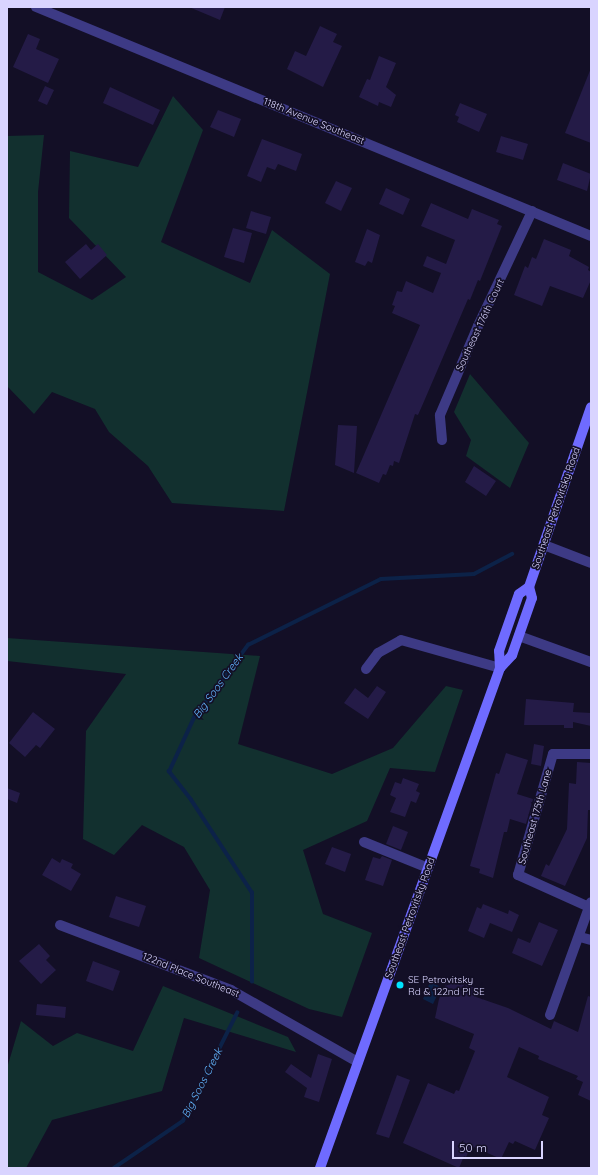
<!DOCTYPE html>
<html>
<head>
<meta charset="utf-8">
<style>
  body { margin:0 }
  #map { position:relative; width:598px; height:1175px; overflow:hidden; background:#130f26; font-family:Quicksand,sans-serif }
  div>[style] { position:absolute }
  .green>* { inset:0; background:#12302f }
  .water>* { inset:0; background:#0c2248 }
  .stream>* { height:3.5px; margin:-1.75px; padding:0 1.75px; transform-origin:1.75px; border-radius:1.75px; background:#0c2248 }
  .building>* { inset:0; background:#241b47 }
  .street>* { height:10px; margin:-5px; padding:0 5px; transform-origin:5px; border-radius:5px; background:#3d3a85 }
  .secondary>* { height:10px; margin:-5px; padding:0 5px; transform-origin:5px; border-radius:5px; background:#6f6bff }
  .dots>* { width:11px; height:11px; translate:-50% -50%; box-sizing:border-box; border:2px solid #130f26; border-radius:50% }
  span { translate:-50% -50%; white-space:nowrap; text-align:center; line-height:1.15; -webkit-text-stroke:3.5px #130f26; paint-order:stroke }
  .street-label { font-size:10px; color:#d9d4ff }
  .poi-label { font-size:10px; color:#d9d4ff }
  .left { translate:0 -50%; text-align:left }
  .water-label { font-size:11px; color:#62b6ff; font-style:italic }
  .frame { position:absolute; inset:0; border:8px solid #d9d4ff; pointer-events:none }
  .scale { position:absolute; left:452px; top:1141px; width:91px; height:18px; box-sizing:border-box; border:2px solid #d9d4ff; border-top:0; padding-left:5px; font-size:12px; line-height:14px; white-space:nowrap; color:#d9d4ff; -webkit-text-stroke:3px #130f26; paint-order:stroke }
</style>
</head>
<body>
<div id="map">
  <div class="green">
    <div style="clip-path:polygon(173px 96px,203px 130px,161px 242px,250px 283px,272px 230px,330px 274px,284px 511px,172px 503px,148px 466px,109px 432px,95px 409px,52px 392px,34px 414px,7px 386px,7px 136px,44px 135px,38px 192px,38px 272px,92px 300px,126px 277px,69px 218px,70px 151px,138px 167px)"></div>
    <div style="clip-path:polygon(470px 374px,529px 443px,510px 488px,466px 456px,471px 440px,454px 412px)"></div>
    <div style="clip-path:polygon(7px 638px,260px 656px,238px 744px,332px 774px,393px 748px,446px 686px,463px 690px,435px 772px,390px 768px,367px 821px,303px 850px,323px 914px,372px 933px,342px 1017px,309px 1009px,199px 958px,210px 890px,184px 847px,142px 825px,114px 855px,83px 839px,86px 731px,126px 674px,7px 661px)"></div>
    <div style="clip-path:polygon(163px 986px,288px 1037px,296px 1052px,184px 1018px,162px 1091px,52px 1120px,26px 1168px,7px 1168px,7px 1068px,21px 1021px,53px 1046px,77px 1033px,133px 1051px)"></div>
  </div>
  <div class="water">
    <div style="clip-path:polygon(430px 982px,441px 987px,433px 1004px,423px 999px)"></div>
  </div>
  <div class="stream">
    <div style="left:252px;top:982px;width:89px;rotate:-90deg"></div>
    <div style="left:252px;top:893px;width:111px;rotate:-123.3deg"></div>
    <div style="left:191px;top:800px;width:36px;rotate:-128deg"></div>
    <div style="left:169px;top:772px;width:60px;rotate:-65.2deg"></div>
    <div style="left:194px;top:718px;width:91px;rotate:-53.5deg"></div>
    <div style="left:248px;top:645px;width:148px;rotate:-26.4deg"></div>
    <div style="left:381px;top:579px;width:93px;rotate:-3.1deg"></div>
    <div style="left:474px;top:574px;width:43px;rotate:-27.8deg"></div>
    <div style="left:114px;top:1168px;width:83px;rotate:-34.3deg"></div>
    <div style="left:183px;top:1121px;width:121px;rotate:-63.4deg"></div>
  </div>
  <div class="building">
    <div style="clip-path:polygon(189px 7px,225px 7px,220px 20px)"></div>
    <div style="clip-path:polygon(320px 26px,337px 34px,333px 42px,342px 46px,323px 87px,287px 69px,295px 51px,306px 56px)"></div>
    <div style="clip-path:polygon(28px 34px,40px 39px,36px 49px,59px 59px,48px 83px,13px 67px)"></div>
    <div style="clip-path:polygon(379px 56px,396px 63px,386px 87px,396px 95px,391px 107px,379px 102px,378px 106px,359px 97px,367px 79px,370px 80px)"></div>
    <div style="clip-path:polygon(591px 68px,591px 143px,565px 133px)"></div>
    <div style="clip-path:polygon(45px 86px,54px 90px,47px 105px,38px 101px)"></div>
    <div style="clip-path:polygon(110px 87px,160px 110px,153px 125px,103px 103px)"></div>
    <div style="clip-path:polygon(460px 103px,487px 114px,479px 132px,457px 122px,459px 117px,455px 115px)"></div>
    <div style="clip-path:polygon(218px 110px,241px 119px,234px 137px,210px 127px)"></div>
    <div style="clip-path:polygon(501px 136px,528px 144px,523px 160px,496px 152px)"></div>
    <div style="clip-path:polygon(262px 139px,302px 154px,296px 171px,278px 164px,275px 170px,267px 167px,261px 182px,247px 176px)"></div>
    <div style="clip-path:polygon(563px 163px,591px 174px,587px 191px,557px 180px)"></div>
    <div style="clip-path:polygon(336px 181px,352px 188px,341px 211px,325px 203px)"></div>
    <div style="clip-path:polygon(386px 188px,410px 199px,403px 215px,379px 204px)"></div>
    <div style="clip-path:polygon(431px 203px,468px 219px,472px 209px,499px 220px,497px 224px,502px 226px,480px 281px,478px 280px,470px 300px,468px 299px,422px 406px,418px 415px,415px 414px,399px 463px,394px 461px,393px 466px,390px 465px,386px 475px,383px 474px,379px 483px,356px 473px,420px 325px,392px 313px,395px 306px,392px 305px,397px 291px,402px 292px,406px 281px,433px 293px,441px 273px,423px 266px,427px 256px,446px 264px,455px 240px,421px 226px)"></div>
    <div style="clip-path:polygon(251px 211px,271px 217px,266px 234px,246px 228px)"></div>
    <div style="clip-path:polygon(233px 228px,252px 233px,244px 263px,224px 257px)"></div>
    <div style="clip-path:polygon(367px 229px,380px 235px,372px 263px,368px 261px,365px 266px,355px 262px)"></div>
    <div style="clip-path:polygon(544px 239px,571px 250px,569px 256px,589px 267px,588px 270px,591px 272px,591px 280px,583px 298px,550px 286px,542px 306px,514px 295px,525px 266px,528px 268px,532px 257px,536px 259px)"></div>
    <div style="clip-path:polygon(86px 244px,91px 250px,98px 244px,107px 255px,80px 279px,65px 262px)"></div>
    <div style="clip-path:polygon(338px 425px,357px 426px,354px 473px,335px 465px)"></div>
    <div style="clip-path:polygon(474px 466px,496px 481px,486px 496px,465px 482px)"></div>
    <div style="clip-path:polygon(377px 686px,386px 692px,368px 719px,344px 703px,355px 688px,368px 698px)"></div>
    <div style="clip-path:polygon(526px 699px,574px 703px,573px 712px,591px 713px,591px 726px,573px 722px,573px 728px,564px 728px,564px 725px,524px 725px)"></div>
    <div style="clip-path:polygon(33px 712px,55px 729px,40px 748px,36px 745px,25px 757px,9px 743px)"></div>
    <div style="clip-path:polygon(534px 744px,544px 746px,541px 766px,531px 764px)"></div>
    <div style="clip-path:polygon(506px 753px,528px 760px,517px 794px,533px 799px,526px 824px,510px 819px,507px 832px,504px 832px,493px 878px,479px 873px,480px 869px,470px 866px,496px 773px,499px 774px)"></div>
    <div style="clip-path:polygon(577px 762px,591px 763px,591px 810px,588px 810px,587px 838px,565px 886px,541px 876px,546px 864px,549px 866px,567px 829px,569px 783px,576px 784px)"></div>
    <div style="clip-path:polygon(403px 778px,419px 784px,416px 791px,420px 793px,416px 803px,411px 801px,405px 817px,390px 812px,396px 798px,390px 795px,395px 782px,401px 784px)"></div>
    <div style="clip-path:polygon(7px 788px,20px 793px,17px 803px,7px 799px)"></div>
    <div style="clip-path:polygon(393px 826px,408px 832px,401px 850px,386px 844px)"></div>
    <div style="clip-path:polygon(332px 847px,351px 854px,345px 872px,325px 864px)"></div>
    <div style="clip-path:polygon(382px 856px,392px 860px,383px 886px,365px 880px,373px 857px,380px 859px)"></div>
    <div style="clip-path:polygon(52px 858px,60px 863px,62px 859px,73px 864px,71px 868px,81px 874px,71px 891px,42px 875px)"></div>
    <div style="clip-path:polygon(116px 896px,146px 906px,139px 927px,109px 917px)"></div>
    <div style="clip-path:polygon(483px 904px,508px 914px,509px 910px,519px 915px,512px 932px,490px 923px,484px 938px,468px 931px,477px 907px,481px 909px)"></div>
    <div style="clip-path:polygon(539px 922px,558px 930px,542px 966px,512px 953px,518px 938px,530px 943px)"></div>
    <div style="clip-path:polygon(39px 944px,50px 956px,46px 960px,56px 970px,41px 984px,19px 961px)"></div>
    <div style="clip-path:polygon(93px 961px,120px 971px,113px 991px,86px 981px)"></div>
    <div style="clip-path:polygon(448px 979px,460px 985px,461px 982px,479px 990px,476px 997px,508px 1008px,551px 1029px,554px 1021px,578px 1032px,588px 996px,591px 997px,591px 1101px,578px 1095px,583px 1082px,576px 1079px,578px 1076px,538px 1059px,539px 1056px,519px 1047px,507px 1077px,549px 1097px,542px 1115px,549px 1118px,535px 1150px,515px 1141px,513px 1144px,509px 1142px,501px 1159px,474px 1147px,472px 1152px,469px 1151px,466px 1157px,464px 1156px,459px 1168px,403px 1143px,428px 1083px,454px 1094px,456px 1090px,459px 1091px,475px 1051px,469px 1048px,474px 1034px,435px 1018px,439px 999px)"></div>
    <div style="clip-path:polygon(37px 1004px,66px 1007px,65px 1018px,36px 1015px)"></div>
    <div style="clip-path:polygon(318px 1054px,332px 1059px,319px 1102px,304px 1097px,307px 1088px,285px 1072px,291px 1064px,311px 1078px)"></div>
    <div style="clip-path:polygon(397px 1075px,410px 1080px,389px 1138px,376px 1134px)"></div>
  </div>
  <div class="street">
    <div style="left:36px;top:7px;width:600px;rotate:22.42deg"></div>
    <div style="left:442px;top:440px;width:25px;rotate:-95deg"></div>
    <div style="left:440px;top:415px;width:97px;rotate:-66.9deg"></div>
    <div style="left:478px;top:326px;width:127px;rotate:-64.8deg"></div>
    <div style="left:544px;top:545px;width:50px;rotate:21deg"></div>
    <div style="left:519px;top:636px;width:77px;rotate:19.9deg"></div>
    <div style="left:366px;top:669px;width:20px;rotate:-53deg"></div>
    <div style="left:378px;top:653px;width:26px;rotate:-29deg"></div>
    <div style="left:401px;top:640px;width:103px;rotate:15.8deg"></div>
    <div style="left:364px;top:842px;width:69px;rotate:22.1deg"></div>
    <div style="left:589px;top:907px;width:78px;rotate:-155.7deg"></div>
    <div style="left:518px;top:875px;width:126px;rotate:-73.9deg"></div>
    <div style="left:553px;top:754px;width:38px"></div>
    <div style="left:60px;top:925px;width:183px;rotate:20.8deg"></div>
    <div style="left:231px;top:990px;width:146px;rotate:29.6deg"></div>
    <div style="left:580px;top:937px;width:11px;rotate:15deg"></div>
    <div style="left:550px;top:1015px;width:120px;rotate:-70.1deg"></div>
  </div>
  <div class="secondary">
    <div style="left:500px;top:668px;width:17px;rotate:-93deg"></div>
    <div style="left:499px;top:651px;width:60px;rotate:-70.7deg"></div>
    <div style="left:519px;top:594px;width:12px;rotate:-35deg"></div>
    <div style="left:320px;top:1168px;width:531px;rotate:-70.2deg"></div>
    <div style="left:500px;top:668px;width:18px;rotate:-47deg"></div>
    <div style="left:512px;top:655px;width:60px;rotate:-70.7deg"></div>
    <div style="left:532px;top:598px;width:11px;rotate:-105deg"></div>
    <div style="left:529px;top:587px;width:190px;rotate:-71deg"></div>
  </div>
  <div class="dots">
    <div style="left:400px;top:985px;background:#00e5ff"></div>
  </div>
  <div class="street-label">
    <span style="left:314px;top:121px;rotate:22deg">118th Avenue Southeast</span>
    <span style="left:480px;top:325px;rotate:-65deg">Southeast 176th Court</span>
    <span style="left:556px;top:508px;rotate:-71deg">Southeast Petrovitsky Road</span>
    <span style="left:535px;top:817px;rotate:-74deg">Southeast 175th Lane</span>
    <span style="left:410px;top:918px;rotate:-70deg">Southeast Petrovitsky Road</span>
    <span style="left:191px;top:975px;rotate:22deg">122nd Place Southeast</span>
  </div>
  <div class="poi-label">
    <span class="left" style="left:408px;top:985px">SE Petrovitsky<br>Rd &amp; 122nd Pl SE</span>
  </div>
  <div class="water-label">
    <span style="left:218px;top:686px;rotate:-54deg">Big Soos Creek</span>
    <span style="left:202px;top:1083px;rotate:-63deg">Big Soos Creek</span>
  </div>
  <div class="frame"></div>
  <div class="scale">50 m</div>
</div>
</body>
</html>
